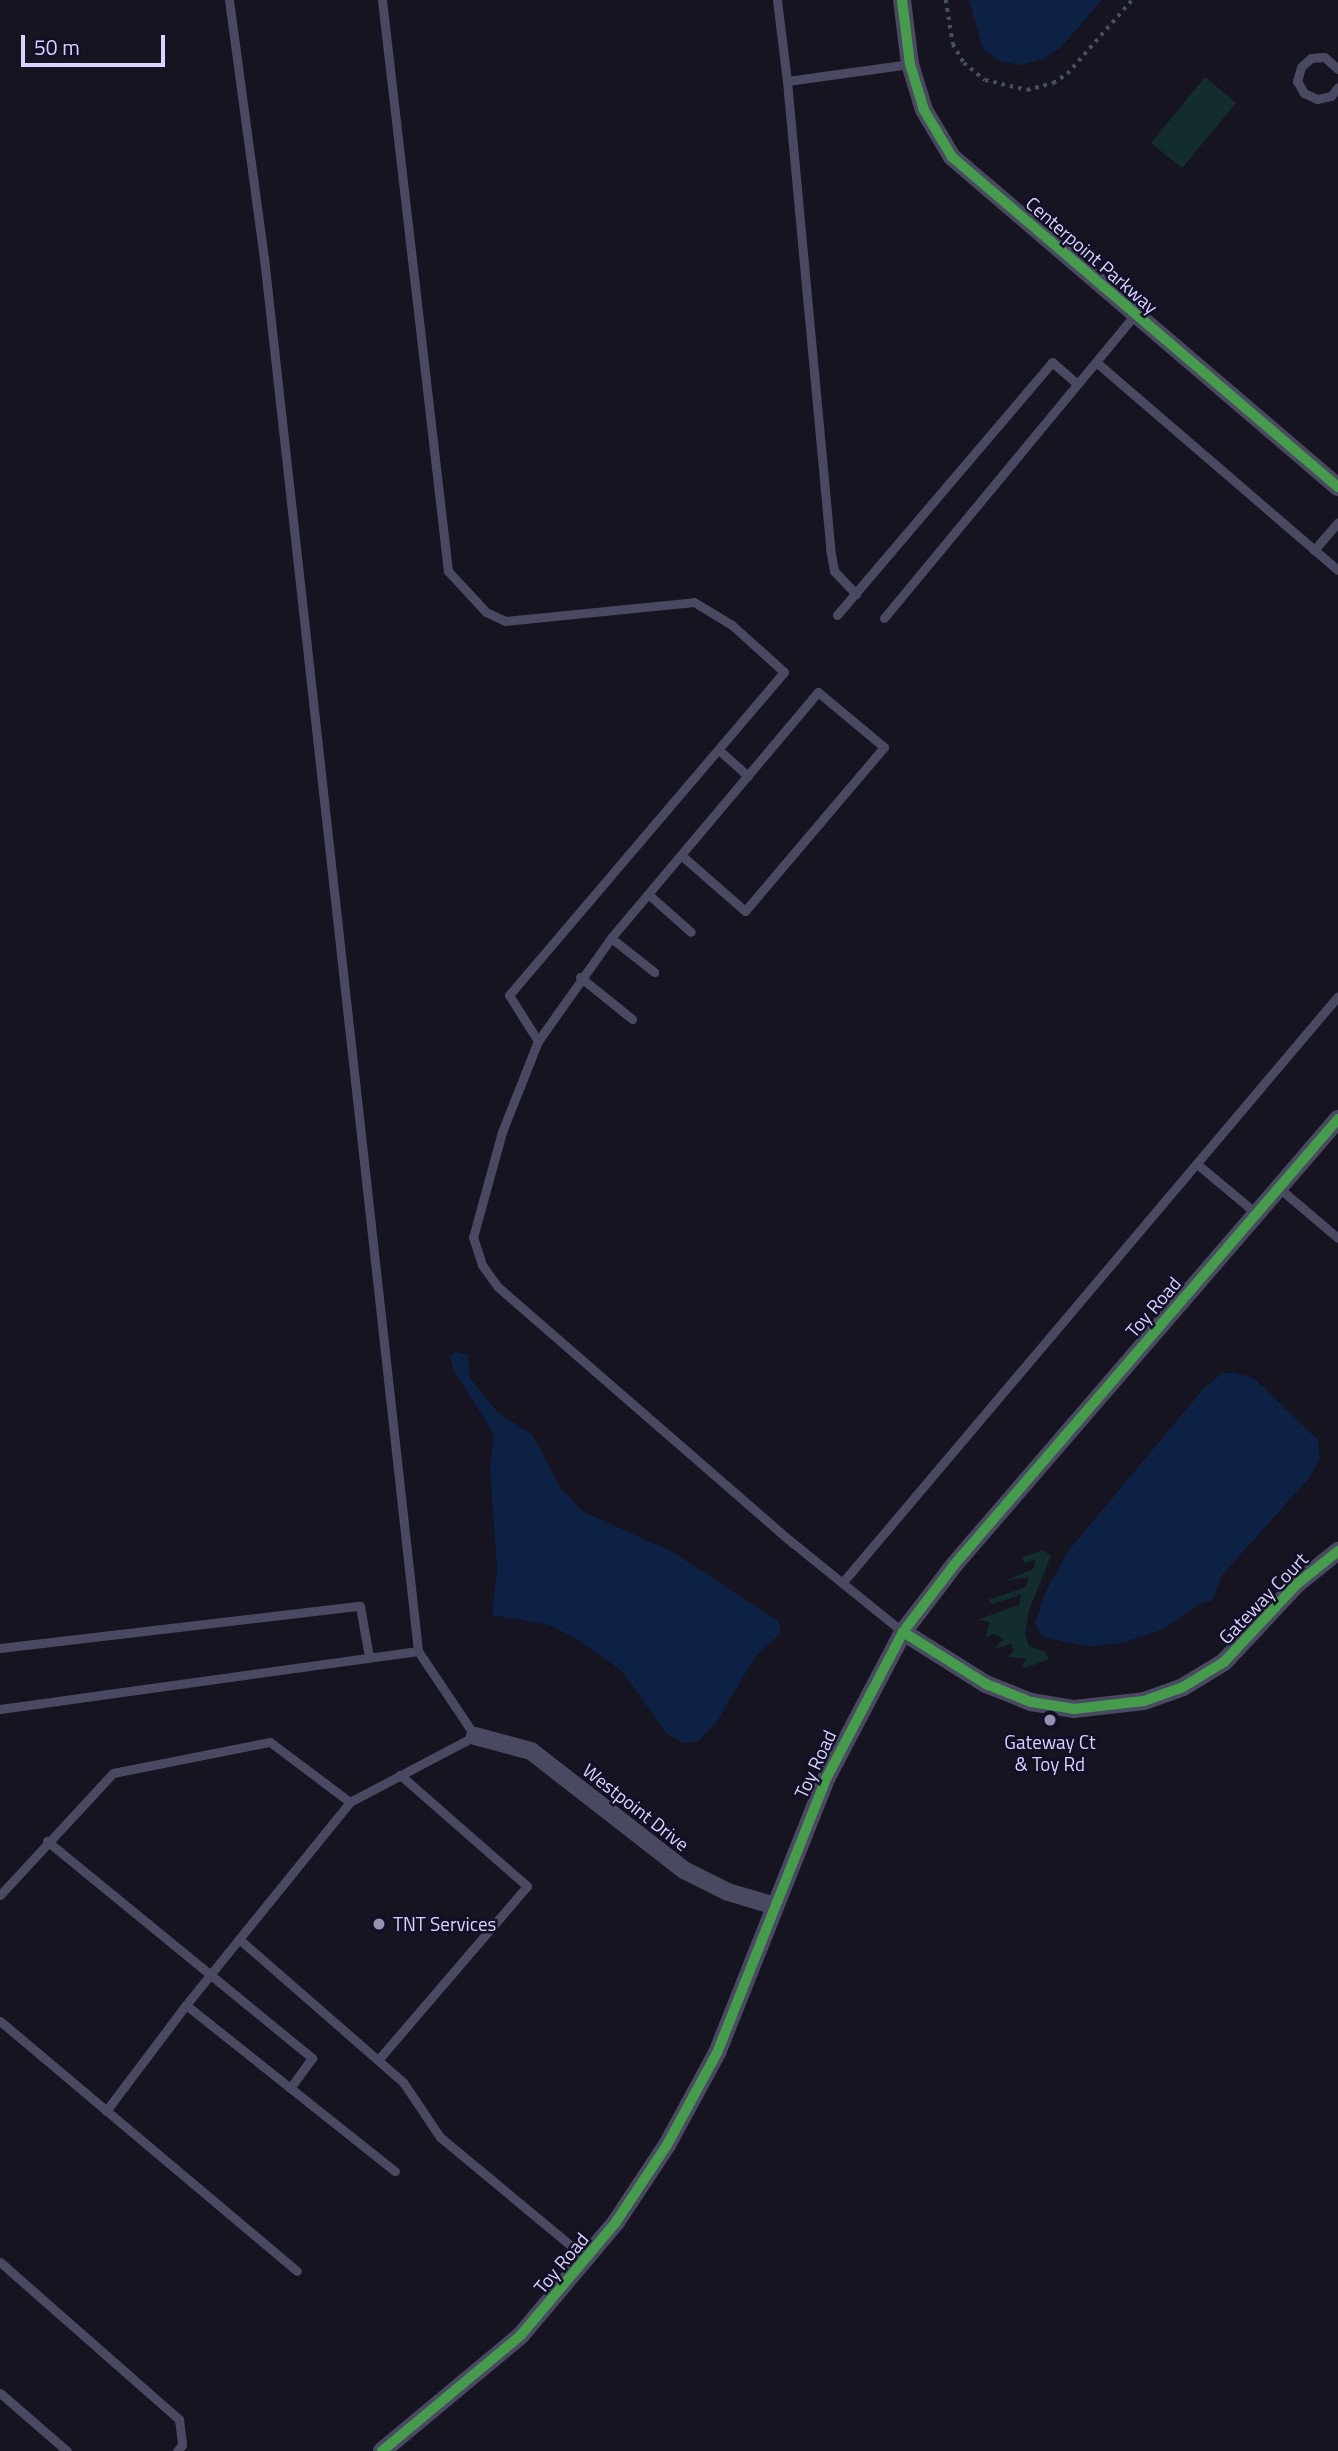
<!DOCTYPE html>
<html>
<head>
<meta charset="utf-8">
<style>
  body { margin:0 }
  #map { position:relative; width:1338px; height:2451px; overflow:hidden; background:#161421; font-family:"Titillium Web",sans-serif }
  div>[style] { position:absolute }
  .green>* { inset:0; background:#132c2d }
  .water>* { inset:0; background:#0d2144 }
  .path>* { height:3.5px; margin-top:-1.75px; transform-origin:0; background:repeating-linear-gradient(90deg,#44505f 0 3.5px,transparent 0 8.5px) }
  .service>* { height:9px; margin:-4.5px; padding:0 4.5px; transform-origin:4.5px; border-radius:4.5px; background:#4a4962 }
  .minor>* { height:18px; margin:-9px; padding:0 9px; transform-origin:9px; border-radius:9px; background:#4a4962 }
  .cycleway>* { height:10px; margin:-5px; padding:0 5px; transform-origin:5px; border-radius:5px; background:#469c4c }
  .dots>* { width:19px; height:19px; translate:-50% -50%; box-sizing:border-box; border:4px solid #130f26; border-radius:50% }
  span { translate:-50% -50%; white-space:nowrap; text-align:center; line-height:1.15; -webkit-text-stroke:5px #130f26; paint-order:stroke }
  .street-label { font-size:19px; color:#d9d4ff }
  .poi-label { font-size:19px; color:#d9d4ff }
  .left { translate:0 -50%; text-align:left }
  .scale { position:absolute; left:21px; top:35px; width:144px; height:32px; box-sizing:border-box; border:4px solid #d9d4ff; border-top:0; padding-left:9px; font-size:21px; line-height:24px; white-space:nowrap; color:#d9d4ff; -webkit-text-stroke:5px #130f26; paint-order:stroke }
</style>
</head>
<body>
<div id="map">
  <div class="green">
    <div style="clip-path:polygon(1205px 77px,1236px 103px,1182px 168px,1151px 143px)"></div>
    <div style="clip-path:polygon(1043px 1550px,1051px 1556px,1029px 1610px,1025px 1635px,1029px 1646px,1045px 1652px,1049px 1659px,1025px 1668px,1022px 1665px,1027px 1659px,1008px 1657px,1014px 1650px,1011px 1644px,994px 1649px,1003px 1639px,994px 1634px,985px 1638px,990px 1622px,977px 1620px,1019px 1605px,1021px 1595px,992px 1604px,988px 1600px,1026px 1587px,1029px 1577px,1005px 1581px,1033px 1569px,1036px 1560px,1024px 1563px,1022px 1557px)"></div>
  </div>
  <div class="water">
    <div style="clip-path:polygon(969px 0,1102px 0,1061px 47px,1044px 59px,1021px 65px,1000px 61px,983px 49px)"></div>
    <div style="clip-path:polygon(456px 1352px,468px 1355px,470px 1378px,498px 1413px,532px 1434px,560px 1487px,582px 1511px,673px 1552px,779px 1622px,781px 1633px,755px 1657px,716px 1723px,697px 1742px,682px 1743px,666px 1733px,622px 1671px,582px 1642px,550px 1625px,492px 1615px,497px 1569px,490px 1466px,494px 1434px,454px 1371px,450px 1357px)"></div>
    <div style="clip-path:polygon(1234px 1372px,1256px 1380px,1318px 1440px,1320px 1459px,1309px 1478px,1223px 1574px,1212px 1601px,1204px 1601px,1162px 1630px,1125px 1642px,1090px 1647px,1042px 1637px,1035px 1624px,1044px 1595px,1069px 1550px,1204px 1388px,1221px 1374px)"></div>
  </div>
  <div class="path">
    <div style="left:946px;top:0;width:45px;rotate:81deg"></div>
    <div style="left:953px;top:44px;width:22px;rotate:60deg"></div>
    <div style="left:964px;top:63px;width:27px;rotate:39deg"></div>
    <div style="left:985px;top:80px;width:43px;rotate:13.4deg"></div>
    <div style="left:1027px;top:90px;width:27px;rotate:-15deg"></div>
    <div style="left:1053px;top:83px;width:17px;rotate:-33deg"></div>
    <div style="left:1067px;top:74px;width:98px;rotate:-48.7deg"></div>
  </div>
  <div class="service">
    <div style="left:229px;top:0;width:260px;rotate:82.3deg"></div>
    <div style="left:264px;top:258px;width:1401px;rotate:83.69deg"></div>
    <div style="left:418px;top:1651px;width:102px;rotate:56.2deg"></div>
    <div style="left:475px;top:1736px;width:141px;rotate:152.2deg"></div>
    <div style="left:350px;top:1802px;width:176px;rotate:129deg"></div>
    <div style="left:239px;top:1939px;width:218px;rotate:41.1deg"></div>
    <div style="left:403px;top:2082px;width:66px;rotate:56.1deg"></div>
    <div style="left:440px;top:2137px;width:191px;rotate:39.7deg"></div>
    <div style="left:382px;top:0;width:575px;rotate:83.41deg"></div>
    <div style="left:448px;top:571px;width:56px;rotate:47.2deg"></div>
    <div style="left:486px;top:612px;width:21px;rotate:25deg"></div>
    <div style="left:505px;top:621px;width:190px;rotate:-5.7deg"></div>
    <div style="left:694px;top:602px;width:44px;rotate:31.2deg"></div>
    <div style="left:732px;top:625px;width:70px;rotate:42.1deg"></div>
    <div style="left:784px;top:672px;width:424px;rotate:130.4deg"></div>
    <div style="left:509px;top:995px;width:54px;rotate:57.8deg"></div>
    <div style="left:777px;top:0;width:82px;rotate:83deg"></div>
    <div style="left:787px;top:81px;width:124px;rotate:-7.9deg"></div>
    <div style="left:1338px;top:69px;width:18px;rotate:-139deg"></div>
    <div style="left:1324px;top:57px;width:13px;rotate:176deg"></div>
    <div style="left:1311px;top:58px;width:13px;rotate:138deg"></div>
    <div style="left:1301px;top:67px;width:15px;rotate:106deg"></div>
    <div style="left:1297px;top:81px;width:14px;rotate:60deg"></div>
    <div style="left:1304px;top:93px;width:14px;rotate:25deg"></div>
    <div style="left:1317px;top:99px;width:14px;rotate:-12deg"></div>
    <div style="left:1331px;top:96px;width:11px;rotate:-52deg"></div>
    <div style="left:787px;top:81px;width:469px;rotate:84.7deg"></div>
    <div style="left:830px;top:548px;width:23px;rotate:80deg"></div>
    <div style="left:834px;top:571px;width:32px;rotate:46deg"></div>
    <div style="left:1096px;top:362px;width:319px;rotate:40.7deg"></div>
    <div style="left:1314px;top:550px;width:37px;rotate:-49deg"></div>
    <div style="left:837px;top:615px;width:332px;rotate:-49.6deg"></div>
    <div style="left:1052px;top:362px;width:33px;rotate:41deg"></div>
    <div style="left:884px;top:618px;width:393px;rotate:-50.4deg"></div>
    <div style="left:719px;top:750px;width:39px;rotate:42deg"></div>
    <div style="left:681px;top:855px;width:85px;rotate:41.2deg"></div>
    <div style="left:745px;top:911px;width:215px;rotate:-49.7deg"></div>
    <div style="left:884px;top:747px;width:86px;rotate:-140.2deg"></div>
    <div style="left:818px;top:692px;width:322px;rotate:130.1deg"></div>
    <div style="left:611px;top:938px;width:126px;rotate:125.3deg"></div>
    <div style="left:538px;top:1041px;width:98px;rotate:111.6deg"></div>
    <div style="left:502px;top:1132px;width:109px;rotate:105.4deg"></div>
    <div style="left:473px;top:1237px;width:29px;rotate:72deg"></div>
    <div style="left:482px;top:1265px;width:27px;rotate:54deg"></div>
    <div style="left:498px;top:1287px;width:391px;rotate:41deg"></div>
    <div style="left:793px;top:1543px;width:141px;rotate:39deg"></div>
    <div style="left:648px;top:894px;width:57px;rotate:41.5deg"></div>
    <div style="left:611px;top:938px;width:55px;rotate:38.3deg"></div>
    <div style="left:580px;top:977px;width:67px;rotate:38.9deg"></div>
    <div style="left:1197px;top:1164px;width:78px;rotate:39.8deg"></div>
    <div style="left:1279px;top:1188px;width:77px;rotate:40.3deg"></div>
    <div style="left:842px;top:1583px;width:768px;rotate:-49.8deg"></div>
    <div style="left:0;top:1648px;width:362px;rotate:-6.7deg"></div>
    <div style="left:360px;top:1606px;width:52px;rotate:80deg"></div>
    <div style="left:0;top:1709px;width:422px;rotate:-7.9deg"></div>
    <div style="left:47px;top:1841px;width:343px;rotate:39.3deg"></div>
    <div style="left:312px;top:2058px;width:37px;rotate:126deg"></div>
    <div style="left:0;top:1895px;width:166px;rotate:-47.2deg"></div>
    <div style="left:113px;top:1773px;width:160px;rotate:-11.2deg"></div>
    <div style="left:270px;top:1742px;width:100px;rotate:36.9deg"></div>
    <div style="left:239px;top:1939px;width:85px;rotate:128.8deg"></div>
    <div style="left:186px;top:2005px;width:267px;rotate:38.5deg"></div>
    <div style="left:0;top:2021px;width:388px;rotate:40.1deg"></div>
    <div style="left:378px;top:2060px;width:229px;rotate:-49.4deg"></div>
    <div style="left:527px;top:1886px;width:169px;rotate:-138.8deg"></div>
    <div style="left:106px;top:2111px;width:133px;rotate:-53deg"></div>
    <div style="left:0;top:2262px;width:238px;rotate:41.3deg"></div>
    <div style="left:179px;top:2419px;width:26px;rotate:83deg"></div>
    <div style="left:182px;top:2445px;width:8px;rotate:130deg"></div>
    <div style="left:0;top:2393px;width:89px;rotate:40.9deg"></div>
  </div>
  <div class="minor">
    <div style="left:902px;top:0;width:64px;rotate:82.9deg"></div>
    <div style="left:910px;top:64px;width:48px;rotate:73.1deg"></div>
    <div style="left:924px;top:110px;width:55px;rotate:59.2deg"></div>
    <div style="left:952px;top:157px;width:508px;rotate:40.53deg"></div>
    <div style="left:903px;top:1632px;width:98px;rotate:32.1deg"></div>
    <div style="left:986px;top:1684px;width:48px;rotate:21.8deg"></div>
    <div style="left:1031px;top:1702px;width:44px;rotate:9.2deg"></div>
    <div style="left:1074px;top:1709px;width:70px;rotate:-6.5deg"></div>
    <div style="left:1144px;top:1701px;width:41px;rotate:-19.7deg"></div>
    <div style="left:1183px;top:1687px;width:48px;rotate:-31.4deg"></div>
    <div style="left:1224px;top:1662px;width:107px;rotate:-46.9deg"></div>
    <div style="left:1297px;top:1584px;width:53px;rotate:-38.8deg"></div>
    <div style="left:475px;top:1736px;width:58px;rotate:15deg"></div>
    <div style="left:531px;top:1751px;width:194px;rotate:37.9deg"></div>
    <div style="left:684px;top:1870px;width:49px;rotate:26.6deg"></div>
    <div style="left:728px;top:1892px;width:49px;rotate:16.6deg"></div>
    <div style="left:382px;top:2451px;width:181px;rotate:-39.8deg"></div>
    <div style="left:521px;top:2335px;width:148px;rotate:-49.9deg"></div>
    <div style="left:616px;top:2222px;width:92px;rotate:-56.5deg"></div>
    <div style="left:667px;top:2145px;width:105px;rotate:-61.5deg"></div>
    <div style="left:717px;top:2053px;width:297px;rotate:-68.3deg"></div>
    <div style="left:827px;top:1777px;width:164px;rotate:-62.3deg"></div>
    <div style="left:903px;top:1632px;width:84px;rotate:-52.7deg"></div>
    <div style="left:954px;top:1565px;width:589px;rotate:-49.27deg"></div>
  </div>
  <div class="cycleway">
    <div style="left:902px;top:0;width:64px;rotate:82.9deg"></div>
    <div style="left:910px;top:64px;width:48px;rotate:73.1deg"></div>
    <div style="left:924px;top:110px;width:55px;rotate:59.2deg"></div>
    <div style="left:952px;top:157px;width:508px;rotate:40.53deg"></div>
    <div style="left:903px;top:1632px;width:98px;rotate:32.1deg"></div>
    <div style="left:986px;top:1684px;width:48px;rotate:21.8deg"></div>
    <div style="left:1031px;top:1702px;width:44px;rotate:9.2deg"></div>
    <div style="left:1074px;top:1709px;width:70px;rotate:-6.5deg"></div>
    <div style="left:1144px;top:1701px;width:41px;rotate:-19.7deg"></div>
    <div style="left:1183px;top:1687px;width:48px;rotate:-31.4deg"></div>
    <div style="left:1224px;top:1662px;width:107px;rotate:-46.9deg"></div>
    <div style="left:1297px;top:1584px;width:53px;rotate:-38.8deg"></div>
    <div style="left:382px;top:2451px;width:181px;rotate:-39.8deg"></div>
    <div style="left:521px;top:2335px;width:148px;rotate:-49.9deg"></div>
    <div style="left:616px;top:2222px;width:92px;rotate:-56.5deg"></div>
    <div style="left:667px;top:2145px;width:105px;rotate:-61.5deg"></div>
    <div style="left:717px;top:2053px;width:297px;rotate:-68.3deg"></div>
    <div style="left:827px;top:1777px;width:164px;rotate:-62.3deg"></div>
    <div style="left:903px;top:1632px;width:84px;rotate:-52.7deg"></div>
    <div style="left:954px;top:1565px;width:589px;rotate:-49.27deg"></div>
  </div>
  <div class="dots">
    <div style="left:1050px;top:1720px;background:#9591b1"></div>
    <div style="left:379px;top:1924px;background:#9591b1"></div>
  </div>
  <div class="street-label">
    <span style="left:1092px;top:255px;rotate:41deg">Centerpoint Parkway</span>
    <span style="left:1153px;top:1307px;rotate:-49deg">Toy Road</span>
    <span style="left:1263px;top:1598px;rotate:-46deg">Gateway Court</span>
    <span style="left:815px;top:1764px;rotate:-65deg">Toy Road</span>
    <span style="left:636px;top:1807px;rotate:38deg">Westpoint Drive</span>
    <span style="left:561px;top:2263px;rotate:-50deg">Toy Road</span>
  </div>
  <div class="poi-label">
    <span style="left:1050px;top:1753px">Gateway Ct<br>&amp; Toy Rd</span>
    <span class="left" style="left:393px;top:1924px">TNT Services</span>
  </div>
  <div class="scale">50 m</div>
</div>
</body>
</html>
